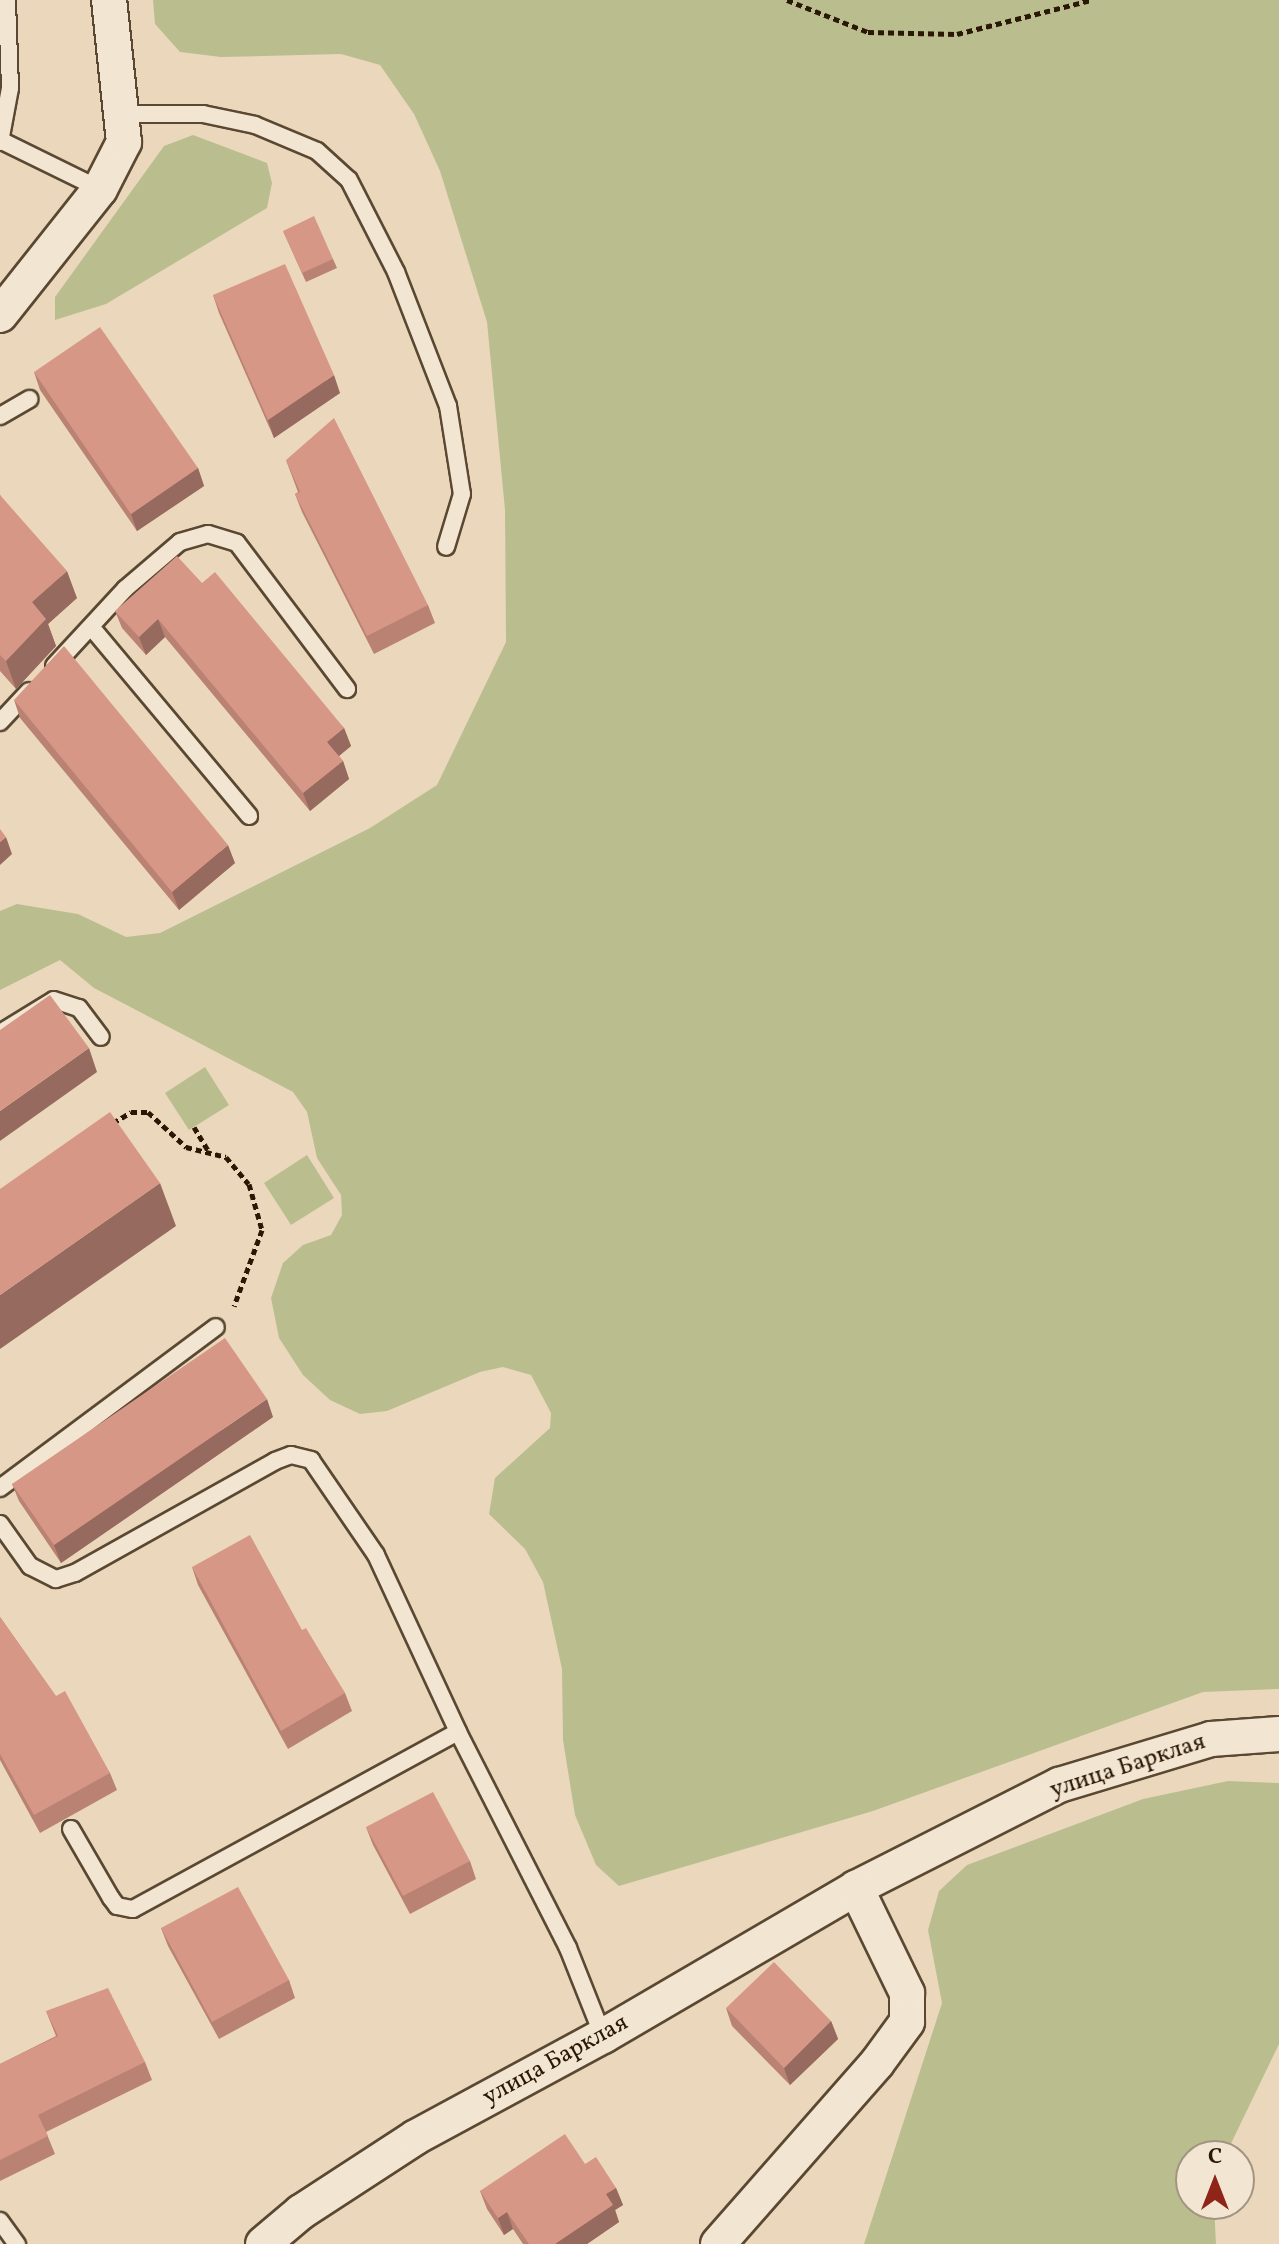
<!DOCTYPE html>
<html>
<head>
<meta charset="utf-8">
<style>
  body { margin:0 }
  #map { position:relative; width:1279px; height:2244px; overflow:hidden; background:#ebd8bc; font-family:Vollkorn,serif }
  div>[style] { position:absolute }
  .green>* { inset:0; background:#babe8f }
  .path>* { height:5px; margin-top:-2.5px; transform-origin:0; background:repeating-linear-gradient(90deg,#2a1804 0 6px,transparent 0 10px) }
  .roads { filter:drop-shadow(2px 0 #5a4832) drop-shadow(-2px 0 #5a4832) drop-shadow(0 2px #5a4832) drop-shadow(0 -2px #5a4832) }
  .lane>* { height:16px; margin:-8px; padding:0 8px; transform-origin:8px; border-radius:8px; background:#f2e6d3 }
  .street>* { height:34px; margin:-17px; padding:0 17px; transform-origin:17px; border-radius:17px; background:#f2e6d3 }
  .wall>* { inset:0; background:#b98273 }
  .shaded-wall>* { inset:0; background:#966a5e }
  .building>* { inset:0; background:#d79786 }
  span { translate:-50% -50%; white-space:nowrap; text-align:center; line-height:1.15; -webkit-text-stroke:6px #f2e6d3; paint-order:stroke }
  .street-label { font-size:24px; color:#2a1804 }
  .north { position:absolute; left:1175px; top:2140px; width:80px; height:80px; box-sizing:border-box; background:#f2e6d3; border:2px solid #a29480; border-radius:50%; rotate:0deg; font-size:22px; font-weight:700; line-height:32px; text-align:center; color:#2a1804 }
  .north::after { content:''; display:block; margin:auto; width:28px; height:36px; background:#8f2418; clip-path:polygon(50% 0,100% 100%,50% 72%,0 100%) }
</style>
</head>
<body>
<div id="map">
  <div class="green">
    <div style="clip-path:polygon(153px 0,1279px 0,1279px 1689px,1203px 1692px,873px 1811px,619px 1886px,596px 1865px,575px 1815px,563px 1740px,562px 1669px,543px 1582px,525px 1549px,489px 1514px,495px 1478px,550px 1428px,551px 1413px,531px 1375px,503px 1367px,480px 1372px,387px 1411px,360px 1414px,330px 1400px,303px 1375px,279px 1338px,271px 1298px,283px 1263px,303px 1245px,331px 1235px,342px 1215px,341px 1195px,317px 1158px,307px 1112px,293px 1092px,94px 988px,60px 960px,0 990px,0 911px,17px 904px,78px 914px,126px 937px,160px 933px,370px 828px,437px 785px,506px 642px,505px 510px,487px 322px,440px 171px,414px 114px,380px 65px,341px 54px,221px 57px,180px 52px,155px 24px)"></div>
    <div style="clip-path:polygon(193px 135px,267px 163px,272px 183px,267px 208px,106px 304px,55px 320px,55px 297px,164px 146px)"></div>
    <div style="clip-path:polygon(205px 1067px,229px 1105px,189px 1130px,165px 1093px)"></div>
    <div style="clip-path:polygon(307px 1155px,334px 1198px,291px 1225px,264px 1183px)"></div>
    <div style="clip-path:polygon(1228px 1781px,1279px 1783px,1279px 2044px,1225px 2156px,1191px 2156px,1191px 2204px,1214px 2204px,1216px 2244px,864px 2244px,942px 2003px,928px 1930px,939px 1891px,967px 1865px,1143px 1799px)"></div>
  </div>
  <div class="path">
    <div style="left:787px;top:0;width:87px;rotate:21.6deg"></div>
    <div style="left:868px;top:32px;width:89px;rotate:1.3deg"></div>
    <div style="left:957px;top:34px;width:138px;rotate:-14.2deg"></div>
    <div style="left:113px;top:1123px;width:21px;rotate:-31deg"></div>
    <div style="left:131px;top:1112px;width:17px"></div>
    <div style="left:148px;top:1112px;width:52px;rotate:42.6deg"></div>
    <div style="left:186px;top:1147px;width:41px;rotate:14deg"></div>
    <div style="left:226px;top:1157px;width:35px;rotate:50deg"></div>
    <div style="left:249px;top:1184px;width:48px;rotate:74.2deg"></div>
    <div style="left:262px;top:1230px;width:81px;rotate:110.2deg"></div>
    <div style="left:194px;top:1127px;width:27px;rotate:59deg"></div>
  </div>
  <div class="roads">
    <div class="lane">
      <div style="left:122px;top:114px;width:81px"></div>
      <div style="left:203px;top:114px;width:53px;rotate:11.9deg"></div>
      <div style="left:255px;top:125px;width:67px;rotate:22.8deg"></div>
      <div style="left:317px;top:151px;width:43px;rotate:42.2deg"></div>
      <div style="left:349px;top:180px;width:103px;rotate:62.9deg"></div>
      <div style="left:396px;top:272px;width:144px;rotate:68.8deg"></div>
      <div style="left:448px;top:406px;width:89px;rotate:81deg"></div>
      <div style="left:462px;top:494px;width:55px;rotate:106.8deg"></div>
      <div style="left:0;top:140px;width:111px;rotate:26.1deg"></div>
      <div style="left:0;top:142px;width:55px;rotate:-79.5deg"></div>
      <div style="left:10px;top:88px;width:88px;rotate:-92deg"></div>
      <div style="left:0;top:416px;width:34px;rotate:-30deg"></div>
      <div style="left:92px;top:628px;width:245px;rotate:50.1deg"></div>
      <div style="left:54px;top:666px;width:105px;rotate:-47.3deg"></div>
      <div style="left:125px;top:589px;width:72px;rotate:-40.5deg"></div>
      <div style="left:180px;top:542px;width:29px;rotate:-16deg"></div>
      <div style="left:208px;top:534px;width:30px;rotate:17deg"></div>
      <div style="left:237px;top:543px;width:183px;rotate:53deg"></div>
      <div style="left:0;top:722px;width:42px;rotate:-46.9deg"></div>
      <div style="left:0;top:1033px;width:63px;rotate:-31.4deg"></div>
      <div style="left:54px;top:1000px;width:26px;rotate:18deg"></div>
      <div style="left:79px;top:1008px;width:36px;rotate:53deg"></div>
      <div style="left:0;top:1488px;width:269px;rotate:-36.7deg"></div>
      <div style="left:0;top:1524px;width:52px;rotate:54.5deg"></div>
      <div style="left:30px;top:1566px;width:29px;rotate:27deg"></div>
      <div style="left:56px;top:1579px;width:20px;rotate:-18deg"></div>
      <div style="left:75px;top:1573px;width:229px;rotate:-29.2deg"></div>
      <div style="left:275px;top:1461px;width:17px;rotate:-21deg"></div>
      <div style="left:291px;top:1455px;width:21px;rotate:14deg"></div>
      <div style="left:311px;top:1460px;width:115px;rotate:55.6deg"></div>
      <div style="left:376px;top:1555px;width:195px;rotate:65.1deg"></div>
      <div style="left:71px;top:1829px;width:80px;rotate:59.9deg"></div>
      <div style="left:111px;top:1898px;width:10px;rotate:53deg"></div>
      <div style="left:117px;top:1906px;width:16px;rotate:11deg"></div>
      <div style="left:133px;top:1909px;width:370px;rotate:-28.6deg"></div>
      <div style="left:458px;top:1732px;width:242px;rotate:63deg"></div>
      <div style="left:568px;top:1948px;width:95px;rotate:68.3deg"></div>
      <div style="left:0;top:2221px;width:29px;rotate:54deg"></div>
    </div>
    <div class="street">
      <div style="left:0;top:315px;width:161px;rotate:-51.6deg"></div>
      <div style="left:100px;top:189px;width:53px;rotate:-62.9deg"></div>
      <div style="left:124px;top:142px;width:143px;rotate:-96deg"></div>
      <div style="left:263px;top:2244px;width:50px;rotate:-40.1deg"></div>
      <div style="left:301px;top:2212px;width:137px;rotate:-33.1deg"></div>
      <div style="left:416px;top:2137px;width:213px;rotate:-28.4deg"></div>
      <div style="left:603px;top:2036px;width:293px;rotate:-30.3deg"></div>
      <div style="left:856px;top:1888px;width:228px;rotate:-26.9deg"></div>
      <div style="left:1059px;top:1785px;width:159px;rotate:-16.8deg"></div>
      <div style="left:1211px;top:1739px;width:68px;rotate:-4.2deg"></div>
      <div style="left:718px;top:2244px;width:241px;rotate:-48.7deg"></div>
      <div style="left:877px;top:2063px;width:51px;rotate:-53.8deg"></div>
      <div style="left:907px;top:2022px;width:29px;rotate:-90deg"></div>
      <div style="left:907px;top:1993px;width:117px;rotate:-115.9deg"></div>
    </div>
  </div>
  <div class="wall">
    <div style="clip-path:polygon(283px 231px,333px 259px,337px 268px,306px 282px)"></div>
    <div style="clip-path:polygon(213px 295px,340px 393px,274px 438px,219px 313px)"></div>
    <div style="clip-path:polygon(34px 372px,198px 468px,204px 486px,137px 531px,40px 390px)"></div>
    <div style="clip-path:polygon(286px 460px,428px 605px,435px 623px,374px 654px,302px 512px,295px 494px,298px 492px)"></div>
    <div style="clip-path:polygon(0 495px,77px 598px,48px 624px,56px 646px,16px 689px,0 671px)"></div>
    <div style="clip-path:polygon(202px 583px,344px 728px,351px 746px,339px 756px,343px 761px,349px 779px,310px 811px,165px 637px,146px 655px,122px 628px,115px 611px)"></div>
    <div style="clip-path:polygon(14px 700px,235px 863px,179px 910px,20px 718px)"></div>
    <div style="clip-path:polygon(273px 1417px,61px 1563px,19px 1501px,12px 1484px)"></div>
    <div style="clip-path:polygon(192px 1567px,302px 1630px,345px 1693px,352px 1711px,288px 1749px,198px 1585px)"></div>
    <div style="clip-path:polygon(0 1617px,110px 1773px,117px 1790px,40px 1833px,0 1760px)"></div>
    <div style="clip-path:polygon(366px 1827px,470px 1861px,476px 1879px,410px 1914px,373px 1845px)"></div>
    <div style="clip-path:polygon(161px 1928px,289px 1980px,295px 1998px,219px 2039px,168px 1946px)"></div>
    <div style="clip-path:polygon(726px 2008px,831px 2021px,838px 2039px,790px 2085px,732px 2026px)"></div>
    <div style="clip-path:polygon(46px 2011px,145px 2062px,152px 2080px,46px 2132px,55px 2154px,0 2181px,0 2064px,56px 2036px)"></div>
    <div style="clip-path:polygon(585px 2164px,616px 2188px,623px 2205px,615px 2210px,619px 2222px,587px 2244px,523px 2244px,513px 2229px,504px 2235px,487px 2209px,480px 2191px)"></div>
  </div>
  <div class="shaded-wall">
    <div style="clip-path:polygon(334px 375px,340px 393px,274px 438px,268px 420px)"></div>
    <div style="clip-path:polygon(198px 468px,204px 486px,137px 531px,131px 514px)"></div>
    <div style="clip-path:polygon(67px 571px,77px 598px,48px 624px,56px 646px,16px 689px,6px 661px,32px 602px)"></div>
    <div style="clip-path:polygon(158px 619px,165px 637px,146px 655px,139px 637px)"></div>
    <div style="clip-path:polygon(344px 728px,351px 746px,334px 760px,327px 742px)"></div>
    <div style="clip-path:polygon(343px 761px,349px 779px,310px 811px,303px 793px)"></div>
    <div style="clip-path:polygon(6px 837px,12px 854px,0 865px,0 842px)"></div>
    <div style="clip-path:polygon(228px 845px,235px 863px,179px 910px,172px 892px)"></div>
    <div style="clip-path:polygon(89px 1048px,97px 1072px,0 1141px,0 1111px)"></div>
    <div style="clip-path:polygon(160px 1183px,176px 1226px,0 1349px,0 1295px)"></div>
    <div style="clip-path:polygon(267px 1399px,273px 1417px,61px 1563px,54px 1545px)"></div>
    <div style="clip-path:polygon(831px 2021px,838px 2039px,790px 2085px,784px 2068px)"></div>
    <div style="clip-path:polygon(616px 2188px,623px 2205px,615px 2210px,619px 2222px,587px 2244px,555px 2244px,606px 2194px)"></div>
    <div style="clip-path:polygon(507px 2212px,513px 2229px,504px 2235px,498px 2218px)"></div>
  </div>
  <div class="building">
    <div style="clip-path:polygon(314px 216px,333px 259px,302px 273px,283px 231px)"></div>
    <div style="clip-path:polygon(285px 264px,334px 375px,268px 420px,213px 295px)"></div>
    <div style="clip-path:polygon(100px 327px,198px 468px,131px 514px,34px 372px)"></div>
    <div style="clip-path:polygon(334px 418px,428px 605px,367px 636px,295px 494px,300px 492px,286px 460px)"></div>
    <div style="clip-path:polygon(0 495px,67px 571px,32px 602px,46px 619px,6px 661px,0 655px)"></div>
    <div style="clip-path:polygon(177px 556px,202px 583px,215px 572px,344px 728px,327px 742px,343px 761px,303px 793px,158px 619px,139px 637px,115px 611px)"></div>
    <div style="clip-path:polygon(64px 646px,228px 845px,172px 892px,14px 700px)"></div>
    <div style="clip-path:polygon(0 829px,6px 837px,0 842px)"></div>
    <div style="clip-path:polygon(50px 995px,89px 1048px,0 1111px,0 1030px)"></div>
    <div style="clip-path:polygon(110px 1112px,160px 1183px,0 1295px,0 1189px)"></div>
    <div style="clip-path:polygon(225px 1338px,267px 1399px,54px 1545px,12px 1484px)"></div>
    <div style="clip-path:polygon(250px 1535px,302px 1630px,306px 1628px,345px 1693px,281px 1731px,192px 1567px)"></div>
    <div style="clip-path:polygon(0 1617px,56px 1696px,65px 1691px,110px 1773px,34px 1815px,0 1754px)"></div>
    <div style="clip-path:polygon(433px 1792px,470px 1861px,403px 1896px,366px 1827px)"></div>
    <div style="clip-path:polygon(238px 1887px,289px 1980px,212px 2022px,161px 1928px)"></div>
    <div style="clip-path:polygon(774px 1962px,831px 2021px,784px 2068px,726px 2008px)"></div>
    <div style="clip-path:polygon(108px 1988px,145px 2062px,38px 2115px,48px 2136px,0 2160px,0 2064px,58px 2036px,46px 2011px)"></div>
    <div style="clip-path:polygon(565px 2134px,585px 2164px,596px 2157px,616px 2188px,606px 2194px,613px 2205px,555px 2244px,529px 2244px,507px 2212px,498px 2218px,480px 2191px)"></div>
  </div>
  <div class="street-label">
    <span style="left:1128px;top:1767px;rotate:-18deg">улица Барклая</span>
    <span style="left:556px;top:2061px;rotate:-29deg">улица Барклая</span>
  </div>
  <div class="north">С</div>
</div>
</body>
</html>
